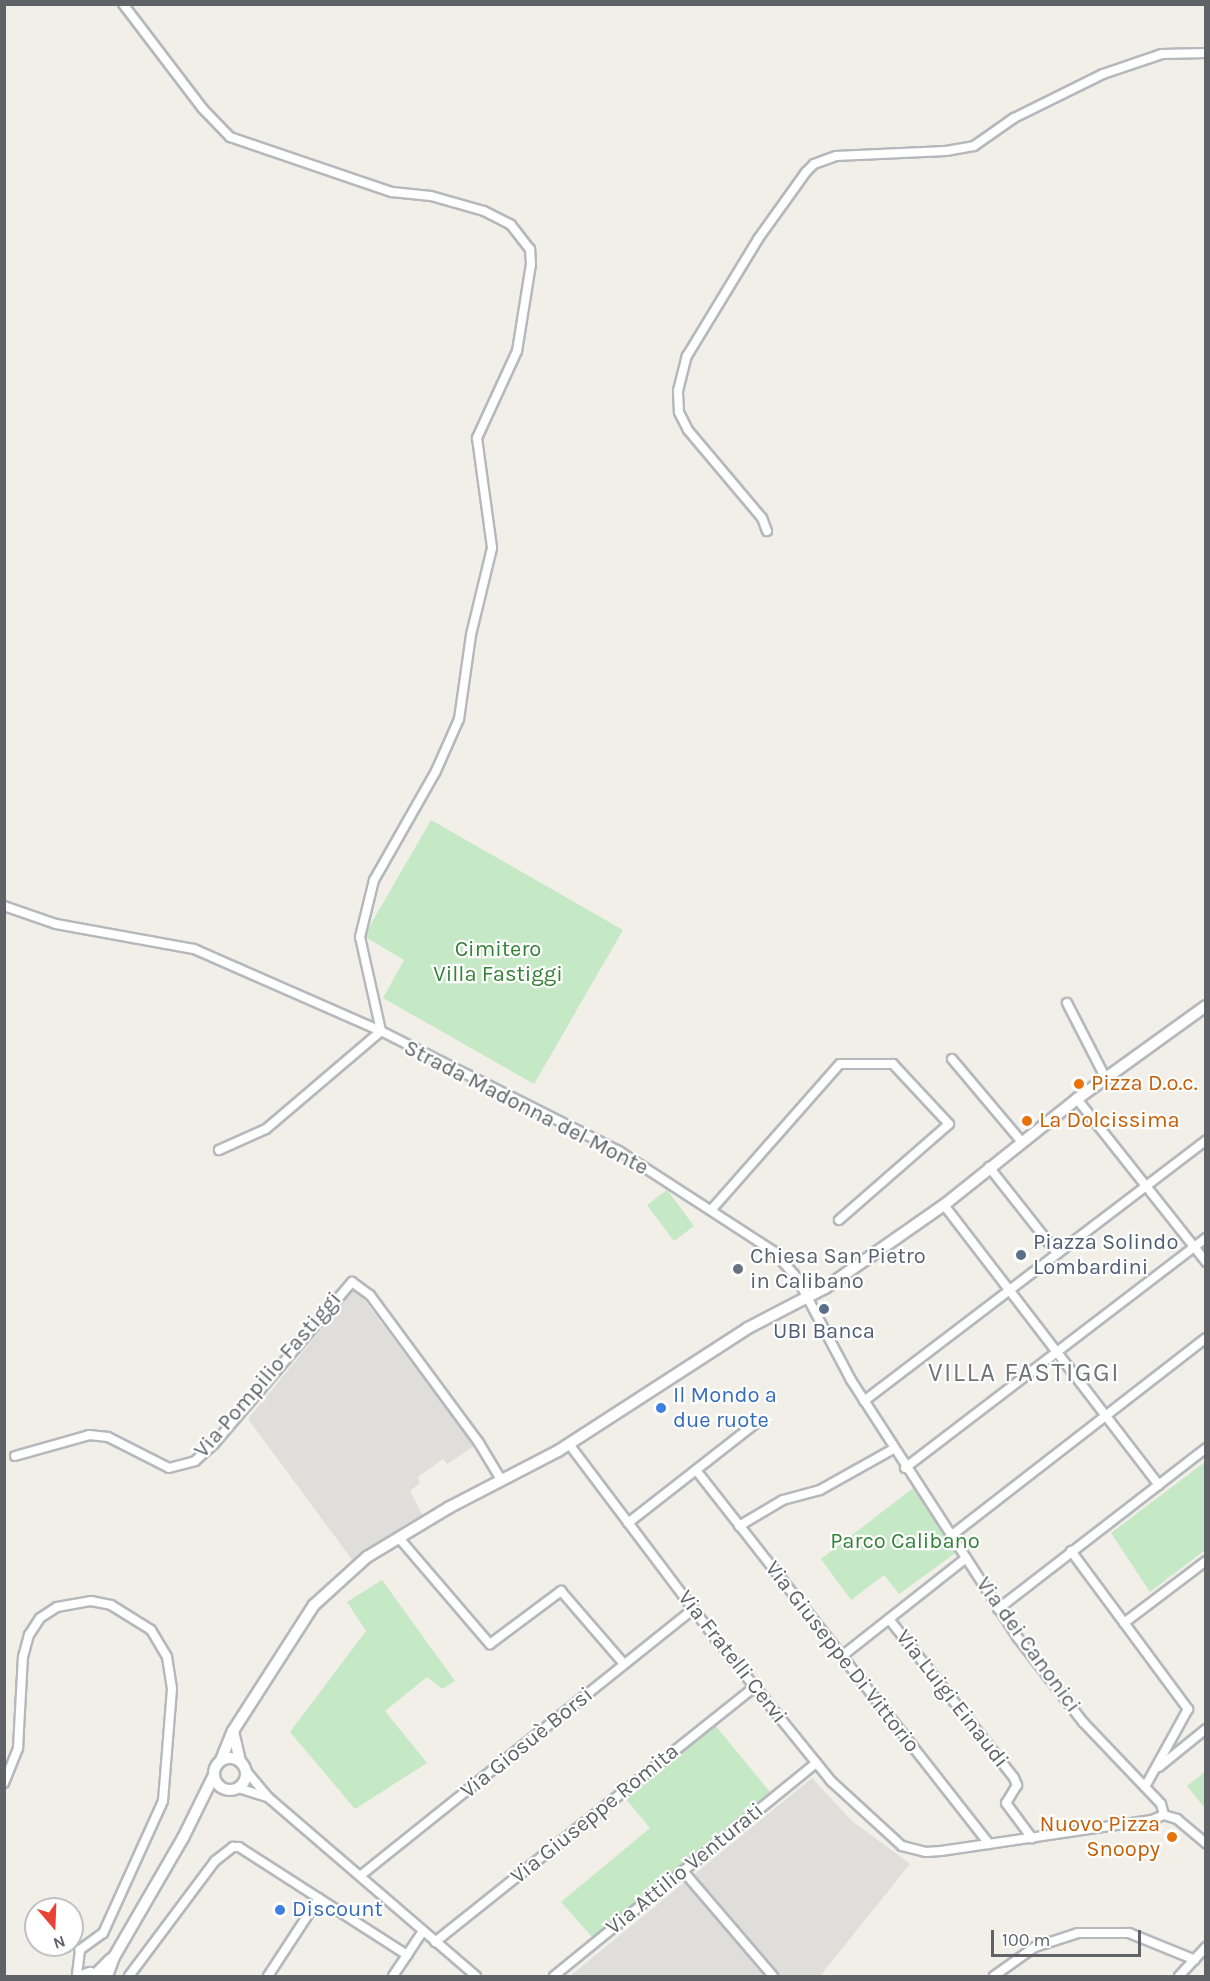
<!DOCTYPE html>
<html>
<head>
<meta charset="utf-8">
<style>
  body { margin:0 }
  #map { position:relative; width:1210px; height:1981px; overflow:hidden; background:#f1efe8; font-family:Karla,sans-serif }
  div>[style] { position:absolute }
  .industrial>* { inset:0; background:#e0deda }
  .green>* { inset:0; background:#c5e8c5 }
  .roads { filter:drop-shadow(2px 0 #b5b8bc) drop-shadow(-2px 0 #b5b8bc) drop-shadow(0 2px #b5b8bc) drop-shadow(0 -2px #b5b8bc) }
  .street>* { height:8px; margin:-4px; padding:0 4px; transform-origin:4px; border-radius:4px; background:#fff }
  .secondary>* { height:10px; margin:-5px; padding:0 5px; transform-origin:5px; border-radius:5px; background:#fff }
  .secondary>.ring { margin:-5px; padding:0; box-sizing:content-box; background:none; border:10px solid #fff; border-radius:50% }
  .dots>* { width:16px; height:16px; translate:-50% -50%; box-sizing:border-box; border:3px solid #fff; border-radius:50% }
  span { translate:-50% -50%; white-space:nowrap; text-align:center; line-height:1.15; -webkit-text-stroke:4.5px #fff; paint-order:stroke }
  .park-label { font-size:22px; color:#348238 }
  .food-label { font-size:22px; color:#c56008 }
  .left { translate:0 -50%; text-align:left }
  .right { translate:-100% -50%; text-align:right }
  .street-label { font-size:22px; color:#5f6368 }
  .service-label { font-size:22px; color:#4e5e75 }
  .worship-label { font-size:22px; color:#5b616d }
  .shop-label { font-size:22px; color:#366cbe }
  .quarter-label { font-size:26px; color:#70757a; letter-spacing:1.5px }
  .frame { position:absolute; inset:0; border:6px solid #5f6368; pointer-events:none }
  .north { position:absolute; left:24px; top:1897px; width:60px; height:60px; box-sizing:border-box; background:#fff; border:2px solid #bfc1c3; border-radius:50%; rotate:161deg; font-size:16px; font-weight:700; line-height:24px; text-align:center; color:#5f6368 }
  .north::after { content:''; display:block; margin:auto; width:21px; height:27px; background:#ea4335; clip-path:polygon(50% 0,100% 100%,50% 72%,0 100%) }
  .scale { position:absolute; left:991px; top:1930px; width:150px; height:27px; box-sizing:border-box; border:3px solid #5f6368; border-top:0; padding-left:8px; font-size:18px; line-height:21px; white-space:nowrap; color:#5f6368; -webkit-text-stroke:4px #fff; paint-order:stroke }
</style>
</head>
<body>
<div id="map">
  <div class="industrial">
    <div style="clip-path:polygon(355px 1288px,474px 1446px,447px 1464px,443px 1459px,418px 1477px,420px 1483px,410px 1491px,423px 1516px,353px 1561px,248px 1419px)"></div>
    <div style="clip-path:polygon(812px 1778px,852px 1821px,910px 1864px,820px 1976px,570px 1976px)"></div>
  </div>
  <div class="green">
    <div style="clip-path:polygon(431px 820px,623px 930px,534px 1084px,383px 998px,404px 960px,364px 936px)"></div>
    <div style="clip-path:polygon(667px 1190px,694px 1226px,674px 1241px,647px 1205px)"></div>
    <div style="clip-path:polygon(1205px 1462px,1205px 1550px,1150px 1592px,1111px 1533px)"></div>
    <div style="clip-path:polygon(913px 1488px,958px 1551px,899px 1594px,884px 1575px,851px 1600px,821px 1559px)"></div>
    <div style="clip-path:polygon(382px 1580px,455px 1681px,442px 1689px,427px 1677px,385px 1711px,427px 1763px,355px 1809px,290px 1732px,366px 1631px,347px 1602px)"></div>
    <div style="clip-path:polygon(715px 1725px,770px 1792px,593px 1938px,561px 1902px,650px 1828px,624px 1797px)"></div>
    <div style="clip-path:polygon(1205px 1772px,1206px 1806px,1204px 1807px,1187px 1786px)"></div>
  </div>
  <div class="roads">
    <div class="street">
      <div style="left:123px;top:4px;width:132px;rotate:52.7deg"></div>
      <div style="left:203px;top:109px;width:39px;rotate:46deg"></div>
      <div style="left:230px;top:137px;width:171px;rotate:18.8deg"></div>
      <div style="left:392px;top:192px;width:39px;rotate:6deg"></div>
      <div style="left:431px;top:196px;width:55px;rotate:15.8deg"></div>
      <div style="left:484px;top:211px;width:30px;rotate:27deg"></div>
      <div style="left:511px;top:225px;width:31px;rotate:52deg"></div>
      <div style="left:530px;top:249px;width:15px;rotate:86deg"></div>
      <div style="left:531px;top:264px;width:88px;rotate:99.1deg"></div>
      <div style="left:517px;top:351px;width:96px;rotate:114.7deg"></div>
      <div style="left:477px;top:438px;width:111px;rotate:82.2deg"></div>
      <div style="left:492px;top:548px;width:89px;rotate:103.6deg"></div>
      <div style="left:471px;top:635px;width:85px;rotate:98.1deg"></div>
      <div style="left:459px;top:719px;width:57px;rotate:113.9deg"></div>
      <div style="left:436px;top:771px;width:125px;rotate:119.6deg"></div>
      <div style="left:374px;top:880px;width:59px;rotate:103.8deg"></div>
      <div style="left:360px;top:937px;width:96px;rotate:77.4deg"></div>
      <div style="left:767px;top:531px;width:14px;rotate:-111deg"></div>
      <div style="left:762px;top:518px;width:115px;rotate:-130.1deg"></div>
      <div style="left:688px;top:430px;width:20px;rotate:-117deg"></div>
      <div style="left:679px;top:412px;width:21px;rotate:-93deg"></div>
      <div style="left:678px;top:391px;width:36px;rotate:-76deg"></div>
      <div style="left:687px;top:356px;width:137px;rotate:-58.7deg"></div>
      <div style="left:758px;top:239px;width:82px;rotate:-54.4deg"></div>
      <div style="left:806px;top:172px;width:11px;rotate:-45deg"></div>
      <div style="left:814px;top:164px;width:23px;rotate:-20deg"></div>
      <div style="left:836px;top:156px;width:110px;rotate:-2.6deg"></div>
      <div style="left:946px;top:151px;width:28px;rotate:-10deg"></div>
      <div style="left:974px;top:146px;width:49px;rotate:-35deg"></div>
      <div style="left:1014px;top:118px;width:99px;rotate:-26.3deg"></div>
      <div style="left:1103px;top:74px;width:62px;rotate:-18.7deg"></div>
      <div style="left:1162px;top:54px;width:44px;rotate:-1.3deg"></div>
      <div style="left:4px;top:906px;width:55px;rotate:19.1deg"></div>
      <div style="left:56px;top:924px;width:140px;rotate:10.3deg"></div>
      <div style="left:194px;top:949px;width:204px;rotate:23.7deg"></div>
      <div style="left:381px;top:1031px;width:267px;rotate:26.8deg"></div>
      <div style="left:619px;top:1151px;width:184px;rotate:33deg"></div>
      <div style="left:773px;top:1251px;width:36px;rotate:48deg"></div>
      <div style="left:797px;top:1278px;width:115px;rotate:62.1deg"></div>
      <div style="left:851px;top:1380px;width:307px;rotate:57.1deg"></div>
      <div style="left:1018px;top:1638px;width:106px;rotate:52.3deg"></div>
      <div style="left:1083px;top:1722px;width:113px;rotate:46.4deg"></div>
      <div style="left:1161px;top:1804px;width:11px;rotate:75deg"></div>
      <div style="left:1067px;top:1003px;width:83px;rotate:62.8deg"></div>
      <div style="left:952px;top:1059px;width:107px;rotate:49.9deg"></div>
      <div style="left:1077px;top:1099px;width:208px;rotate:51.6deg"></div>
      <div style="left:219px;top:1150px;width:51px;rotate:-24.1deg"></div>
      <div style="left:266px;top:1129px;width:151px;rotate:-40.4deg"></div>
      <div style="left:989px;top:1167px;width:110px;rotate:51.7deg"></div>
      <div style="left:944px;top:1205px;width:353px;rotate:52.5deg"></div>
      <div style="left:712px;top:1209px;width:193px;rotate:-48.6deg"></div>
      <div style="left:840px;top:1064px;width:53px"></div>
      <div style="left:893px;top:1064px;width:82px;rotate:47deg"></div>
      <div style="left:949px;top:1124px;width:146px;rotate:138.9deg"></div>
      <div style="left:864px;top:1401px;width:430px;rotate:-37.3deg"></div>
      <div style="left:569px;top:1444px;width:244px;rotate:53deg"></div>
      <div style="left:716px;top:1639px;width:183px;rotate:51deg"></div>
      <div style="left:831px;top:1781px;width:96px;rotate:42.5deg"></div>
      <div style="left:902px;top:1846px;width:25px;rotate:14deg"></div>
      <div style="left:926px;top:1852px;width:15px;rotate:-4deg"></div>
      <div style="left:941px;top:1851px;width:213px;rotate:-8.4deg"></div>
      <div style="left:1152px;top:1820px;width:13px;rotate:-23deg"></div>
      <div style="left:15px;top:1456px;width:77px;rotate:-15.8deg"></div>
      <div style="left:89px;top:1435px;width:19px;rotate:6deg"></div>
      <div style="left:108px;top:1437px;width:68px;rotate:26.9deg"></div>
      <div style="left:169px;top:1468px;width:27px;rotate:-15deg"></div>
      <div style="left:195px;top:1461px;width:25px;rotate:-42deg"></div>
      <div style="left:214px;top:1444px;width:213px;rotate:-49.6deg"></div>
      <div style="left:352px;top:1282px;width:22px;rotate:36deg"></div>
      <div style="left:370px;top:1295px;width:184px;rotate:53.6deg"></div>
      <div style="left:479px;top:1443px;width:44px;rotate:58.8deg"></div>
      <div style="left:905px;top:1468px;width:379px;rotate:-37.4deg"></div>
      <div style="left:696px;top:1470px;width:475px;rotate:51.9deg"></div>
      <div style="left:628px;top:1523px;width:162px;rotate:-38deg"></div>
      <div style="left:739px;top:1526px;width:51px;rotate:-30.6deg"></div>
      <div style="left:783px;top:1500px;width:38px;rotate:-15deg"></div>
      <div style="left:820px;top:1490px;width:84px;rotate:-29.3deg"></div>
      <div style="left:952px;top:1535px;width:321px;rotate:-37.8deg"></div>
      <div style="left:399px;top:1538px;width:140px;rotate:49.4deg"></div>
      <div style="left:490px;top:1644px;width:89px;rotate:-36.7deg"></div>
      <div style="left:561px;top:1591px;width:96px;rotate:49.2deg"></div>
      <div style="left:1071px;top:1551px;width:197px;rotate:53.5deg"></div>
      <div style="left:1188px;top:1709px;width:89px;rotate:118.9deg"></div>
      <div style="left:998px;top:1609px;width:263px;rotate:-37.7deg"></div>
      <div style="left:889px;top:1619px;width:202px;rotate:51.8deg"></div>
      <div style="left:1014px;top:1778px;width:8px;rotate:67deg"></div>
      <div style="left:1017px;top:1785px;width:21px;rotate:121deg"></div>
      <div style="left:1006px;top:1803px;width:44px;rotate:53.4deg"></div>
      <div style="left:1124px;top:1623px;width:103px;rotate:-37.1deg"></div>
      <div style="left:842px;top:1656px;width:158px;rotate:-38.3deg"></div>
      <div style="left:1159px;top:1767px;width:60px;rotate:-39deg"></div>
      <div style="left:247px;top:1772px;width:34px;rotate:50deg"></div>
      <div style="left:269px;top:1798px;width:273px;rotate:40.7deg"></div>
      <div style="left:4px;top:1783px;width:38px;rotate:-68deg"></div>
      <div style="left:18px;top:1748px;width:91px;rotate:-86.9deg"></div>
      <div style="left:23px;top:1657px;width:23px;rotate:-75deg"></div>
      <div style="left:29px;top:1635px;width:20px;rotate:-57deg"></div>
      <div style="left:40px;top:1618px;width:20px;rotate:-33deg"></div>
      <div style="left:57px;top:1607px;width:35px;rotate:-10deg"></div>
      <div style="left:91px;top:1601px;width:20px;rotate:11deg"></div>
      <div style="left:111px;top:1605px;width:47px;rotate:32deg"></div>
      <div style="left:151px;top:1630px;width:31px;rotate:59deg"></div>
      <div style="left:167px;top:1657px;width:32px;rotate:81deg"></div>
      <div style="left:172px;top:1689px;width:112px;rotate:94.6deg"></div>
      <div style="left:163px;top:1801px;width:145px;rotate:114.4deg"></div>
      <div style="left:103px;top:1933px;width:29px;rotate:144deg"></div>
      <div style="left:80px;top:1950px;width:26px;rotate:97deg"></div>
      <div style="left:238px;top:1788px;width:31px;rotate:17deg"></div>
      <div style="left:1164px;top:1815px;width:14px;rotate:17deg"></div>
      <div style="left:1177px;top:1819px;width:38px;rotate:40deg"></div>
      <div style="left:683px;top:1871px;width:138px;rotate:49.4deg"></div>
      <div style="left:360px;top:1876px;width:427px;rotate:-38.7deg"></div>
      <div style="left:435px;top:1942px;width:411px;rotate:-38.6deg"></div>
      <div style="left:129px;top:1976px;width:144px;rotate:-53.2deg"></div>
      <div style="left:215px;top:1861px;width:23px;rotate:-38deg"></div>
      <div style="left:233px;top:1847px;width:6px"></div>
      <div style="left:239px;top:1847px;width:200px;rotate:32.7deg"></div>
      <div style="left:268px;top:1976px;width:93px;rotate:-56.8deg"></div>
      <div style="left:393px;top:1976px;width:54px;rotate:-56.3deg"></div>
      <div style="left:554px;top:1976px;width:338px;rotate:-39.1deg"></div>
      <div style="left:994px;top:1976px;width:50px;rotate:-35.3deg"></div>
      <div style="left:1035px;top:1947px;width:45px;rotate:-18deg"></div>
      <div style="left:1078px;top:1933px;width:51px"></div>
      <div style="left:1129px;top:1933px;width:71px;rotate:22.2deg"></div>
      <div style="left:1179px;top:1976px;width:40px;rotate:-47deg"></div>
    </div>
    <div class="secondary">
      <div style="left:233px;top:1731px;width:31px;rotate:77deg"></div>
      <div class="ring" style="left:214px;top:1758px;width:22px;height:22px"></div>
      <div style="left:221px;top:1760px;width:31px;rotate:-68deg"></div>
      <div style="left:233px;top:1731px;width:150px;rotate:-57.3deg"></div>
      <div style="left:314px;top:1605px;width:72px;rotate:-42.2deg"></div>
      <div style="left:367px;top:1557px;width:97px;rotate:-31.1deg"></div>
      <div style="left:450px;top:1507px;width:122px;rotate:-27.4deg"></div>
      <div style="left:558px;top:1451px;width:226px;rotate:-32.9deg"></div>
      <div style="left:748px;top:1328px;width:87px;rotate:-27.5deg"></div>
      <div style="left:825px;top:1288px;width:145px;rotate:-34.9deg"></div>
      <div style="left:944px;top:1205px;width:170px;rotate:-38.6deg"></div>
      <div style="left:1077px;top:1099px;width:159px;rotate:-35.8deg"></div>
      <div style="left:96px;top:1974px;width:21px;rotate:-45deg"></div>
      <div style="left:82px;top:1976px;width:9px;rotate:-21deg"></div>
      <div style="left:90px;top:1973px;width:10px;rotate:17deg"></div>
      <div style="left:107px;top:1976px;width:20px;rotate:-70deg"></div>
      <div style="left:114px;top:1957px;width:138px;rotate:-59.9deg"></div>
      <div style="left:183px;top:1838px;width:70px;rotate:-63.8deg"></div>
    </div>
  </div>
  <div class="dots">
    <div style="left:1079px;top:1084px;background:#e8710a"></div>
    <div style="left:1027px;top:1121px;background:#e8710a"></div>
    <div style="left:1021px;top:1255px;background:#5c6f8a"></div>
    <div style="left:738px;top:1269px;background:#6b7280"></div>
    <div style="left:824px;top:1309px;background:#5c6f8a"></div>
    <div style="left:661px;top:1408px;background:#3f7fe0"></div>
    <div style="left:1172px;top:1837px;background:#e8710a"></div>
    <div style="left:280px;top:1910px;background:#3f7fe0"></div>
  </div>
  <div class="park-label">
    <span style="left:498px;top:962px">Cimitero<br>Villa Fastiggi</span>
    <span style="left:905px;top:1542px">Parco Calibano</span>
  </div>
  <div class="food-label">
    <span class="left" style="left:1091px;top:1084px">Pizza D.o.c.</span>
    <span class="left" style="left:1039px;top:1121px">La Dolcissima</span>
    <span class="right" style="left:1160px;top:1837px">Nuovo Pizza<br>Snoopy</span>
  </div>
  <div class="street-label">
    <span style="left:526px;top:1108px;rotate:27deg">Strada Madonna del Monte</span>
    <span style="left:268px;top:1375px;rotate:-49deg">Via Pompilio Fastiggi</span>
    <span style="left:1028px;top:1645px;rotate:54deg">Via dei Canonici</span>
    <span style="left:732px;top:1657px;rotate:52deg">Via Fratelli Cervi</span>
    <span style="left:842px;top:1657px;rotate:52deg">Via Giuseppe Di Vittorio</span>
    <span style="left:952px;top:1699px;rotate:52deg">Via Luigi Einaudi</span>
    <span style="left:527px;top:1743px;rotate:-39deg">Via Giosuè Borsi</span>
    <span style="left:595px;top:1814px;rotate:-39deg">Via Giuseppe Romita</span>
    <span style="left:685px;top:1869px;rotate:-39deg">Via Attilio Venturati</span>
  </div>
  <div class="service-label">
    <span class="left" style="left:1033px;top:1255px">Piazza Solindo<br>Lombardini</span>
    <span style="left:824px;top:1332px">UBI Banca</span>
  </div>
  <div class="worship-label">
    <span class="left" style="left:750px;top:1269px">Chiesa San Pietro<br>in Calibano</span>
  </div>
  <div class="shop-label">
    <span class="left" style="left:673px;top:1408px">Il Mondo a<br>due ruote</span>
    <span class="left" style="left:292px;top:1910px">Discount</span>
  </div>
  <div class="quarter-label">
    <span style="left:1024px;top:1373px">VILLA FASTIGGI</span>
  </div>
  <div class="frame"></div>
  <div class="north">N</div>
  <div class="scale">100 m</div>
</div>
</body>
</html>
